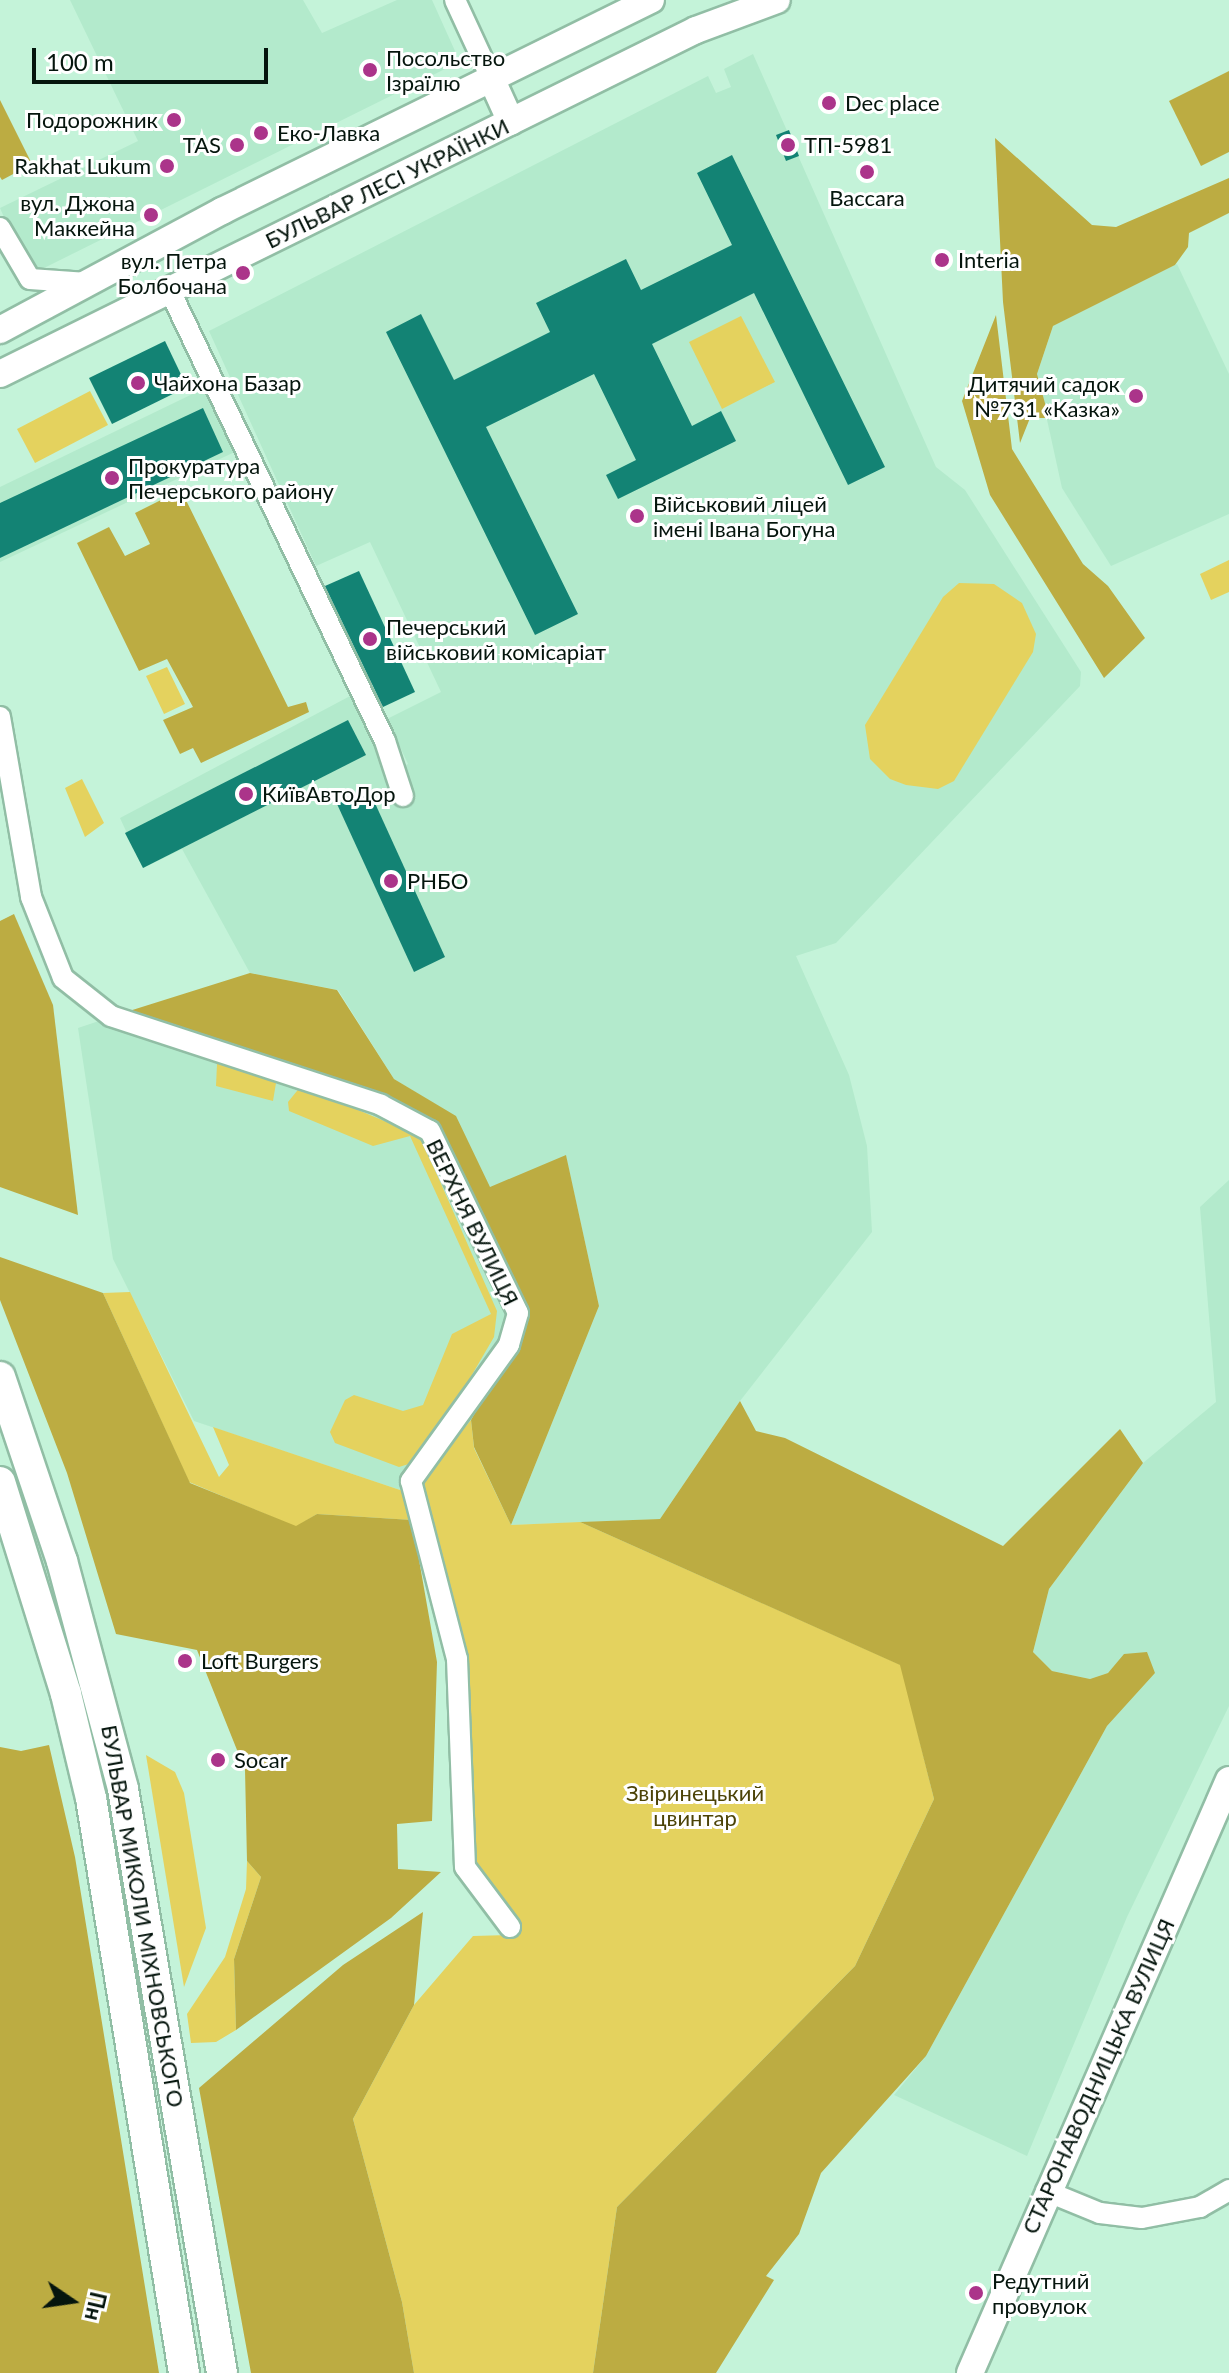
<!DOCTYPE html>
<html>
<head>
<meta charset="utf-8">
<style>
  body { margin:0 }
  #map { position:relative; width:1229px; height:2373px; overflow:hidden; background:#c4f3d9; font-family:Lato,sans-serif }
  div>[style] { position:absolute }
  .built>* { inset:0; background:#b3eacc }
  .green>* { inset:0; background:#e4d25e }
  .forest>* { inset:0; background:#bcac42 }
  .building>* { inset:0; background:#138374 }
  .roads { filter:drop-shadow(2px 0 #91bea5) drop-shadow(-2px 0 #91bea5) drop-shadow(0 2px #91bea5) drop-shadow(0 -2px #91bea5) }
  .minor>* { height:20px; margin:-10px; padding:0 10px; transform-origin:10px; border-radius:10px; background:#fff }
  .major>* { height:26px; margin:-13px; padding:0 13px; transform-origin:13px; border-radius:13px; background:#fff }
  .highway>* { height:30px; margin:-15px; padding:0 15px; transform-origin:15px; border-radius:15px; background:#fff }
  .dots>* { width:22px; height:22px; translate:-50% -50%; box-sizing:border-box; border:4px solid #fff; border-radius:50% }
  span { translate:-50% -50%; white-space:nowrap; text-align:center; line-height:1.15; -webkit-text-stroke:6px #fff; paint-order:stroke }
  .poi-label { font-size:22px; color:#05150d }
  .left { translate:0 -50%; text-align:left }
  .right { translate:-100% -50%; text-align:right }
  .street-label { font-size:22px; color:#05150d }
  .park-label { font-size:22px; color:#4c4307 }
  .north { position:absolute; left:32px; top:2261px; width:80px; height:80px; -webkit-text-stroke:6px #fff; paint-order:stroke; rotate:103deg; font-size:22px; font-weight:700; line-height:32px; text-align:center; color:#05150d }
  .north::after { content:''; display:block; margin:auto; width:28px; height:36px; background:#05150d; clip-path:polygon(50% 0,100% 100%,50% 72%,0 100%) }
  .scale { position:absolute; left:32px; top:48px; width:236px; height:36px; box-sizing:border-box; border:4px solid #05150d; border-top:0; padding-left:10px; font-size:24px; line-height:28px; white-space:nowrap; color:#05150d; -webkit-text-stroke:6px #fff; paint-order:stroke }
</style>
</head>
<body>
<div id="map">
  <div class="built">
    <div style="clip-path:polygon(70px 0,303px 0,322px 33px,397px 0,432px 0,455px 51px,449px 67px,40px 270px,25px 265px,0 208px,138px 141px)"></div>
    <div style="clip-path:polygon(753px 54px,936px 467px,965px 490px,1081px 672px,1080px 686px,836px 943px,796px 956px,849px 1075px,867px 1146px,872px 1232px,740px 1401px,660px 1519px,511px 1525px,599px 1306px,566px 1156px,490px 1188px,456px 1117px,394px 1079px,338px 990px,250px 973px,182px 849px,143px 868px,120px 818px,352px 695px,388px 774px,408px 764px,387px 719px,441px 692px,370px 542px,316px 566px,209px 331px,708px 76px,716px 93px,731px 87px,724px 69px)"></div>
    <div style="clip-path:polygon(1177px 264px,1229px 374px,1229px 514px,1111px 566px,1062px 488px,1037px 374px,1053px 326px)"></div>
    <div style="clip-path:polygon(207px 387px,239px 450px,0 562px,0 487px)"></div>
    <div style="clip-path:polygon(126px 1012px,433px 1125px,523px 1314px,513px 1349px,471px 1420px,406px 1492px,194px 1421px,113px 1259px,78px 1028px)"></div>
    <div style="clip-path:polygon(1229px 1180px,1229px 1706px,1127px 1917px,1027px 2156px,894px 2095px,926px 2056px,1107px 1726px,1155px 1673px,1125px 1654px,1108px 1673px,1090px 1679px,1052px 1671px,1033px 1652px,1049px 1589px,1143px 1463px,1216px 1402px,1200px 1207px)"></div>
  </div>
  <div class="green">
    <div style="clip-path:polygon(741px 316px,775px 382px,722px 409px,689px 342px)"></div>
    <div style="clip-path:polygon(90px 391px,108px 425px,35px 463px,17px 429px)"></div>
    <div style="clip-path:polygon(1229px 560px,1229px 592px,1211px 600px,1200px 574px)"></div>
    <div style="clip-path:polygon(959px 583px,994px 584px,1022px 603px,1036px 634px,1033px 652px,954px 781px,938px 789px,906px 785px,890px 779px,870px 759px,865px 725px,943px 597px)"></div>
    <div style="clip-path:polygon(167px 667px,185px 704px,164px 714px,146px 676px)"></div>
    <div style="clip-path:polygon(82px 779px,104px 823px,85px 837px,65px 788px)"></div>
    <div style="clip-path:polygon(228px 1059px,277px 1077px,273px 1101px,216px 1086px,217px 1064px)"></div>
    <div style="clip-path:polygon(301px 1086px,420px 1136px,497px 1311px,494px 1337px,438px 1433px,415px 1462px,399px 1467px,335px 1443px,330px 1432px,345px 1400px,354px 1395px,403px 1411px,423px 1405px,452px 1334px,491px 1314px,410px 1136px,373px 1146px,289px 1111px,288px 1102px)"></div>
    <div style="clip-path:polygon(130px 1292px,219px 1477px,229px 1465px,213px 1427px,406px 1492px,412px 1520px,317px 1514px,296px 1527px,189px 1482px,103px 1293px)"></div>
    <div style="clip-path:polygon(471px 1420px,474px 1448px,511px 1525px,580px 1522px,901px 1665px,934px 1799px,855px 1966px,617px 2207px,593px 2373px,414px 2373px,402px 2302px,353px 2119px,414px 2005px,473px 1936px,509px 1935px,472px 1853px,467px 1666px,420px 1481px)"></div>
    <div style="clip-path:polygon(146px 1755px,175px 1772px,184px 1793px,206px 1928px,184px 1987px)"></div>
    <div style="clip-path:polygon(247px 1861px,261px 1877px,234px 1959px,236px 2030px,216px 2042px,191px 2043px,187px 2014px,225px 1957px,246px 1889px)"></div>
  </div>
  <div class="forest">
    <div style="clip-path:polygon(1229px 71px,1229px 152px,1201px 166px,1169px 101px)"></div>
    <div style="clip-path:polygon(0 100px,32px 164px,2px 180px,0 177px)"></div>
    <div style="clip-path:polygon(995px 138px,1092px 225px,1116px 227px,1229px 178px,1229px 213px,1189px 233px,1188px 247px,1175px 265px,1053px 326px,1037px 374px,1049px 418px,1030px 418px,1020px 443px,1003px 302px)"></div>
    <div style="clip-path:polygon(996px 315px,1012px 449px,1083px 564px,1108px 586px,1145px 638px,1104px 678px,990px 495px,962px 401px)"></div>
    <div style="clip-path:polygon(181px 490px,288px 707px,306px 702px,309px 712px,201px 763px,193px 748px,180px 754px,163px 720px,193px 707px,167px 659px,139px 671px,77px 543px,109px 527px,125px 556px,150px 544px,135px 513px)"></div>
    <div style="clip-path:polygon(14px 914px,53px 1005px,78px 1215px,0 1187px,0 921px)"></div>
    <div style="clip-path:polygon(250px 973px,337px 990px,394px 1079px,456px 1116px,490px 1187px,566px 1155px,599px 1306px,511px 1525px,474px 1447px,471px 1420px,520px 1333px,433px 1126px,126px 1012px)"></div>
    <div style="clip-path:polygon(0 1257px,103px 1293px,190px 1483px,296px 1526px,317px 1514px,412px 1520px,437px 1662px,432px 1821px,397px 1824px,398px 1869px,441px 1872px,391px 1918px,236px 2030px,234px 1959px,261px 1877px,247px 1861px,245px 1770px,197px 1650px,116px 1634px,67px 1473px,0 1300px)"></div>
    <div style="clip-path:polygon(740px 1401px,756px 1431px,785px 1438px,1003px 1546px,1120px 1429px,1143px 1463px,1049px 1589px,1033px 1652px,1052px 1671px,1090px 1679px,1108px 1673px,1124px 1654px,1147px 1652px,1155px 1673px,1107px 1726px,926px 2056px,821px 2173px,799px 2234px,766px 2276px,774px 2280px,716px 2373px,593px 2373px,617px 2207px,855px 1966px,934px 1799px,900px 1665px,580px 1522px,660px 1519px)"></div>
    <div style="clip-path:polygon(49px 1745px,75px 1857px,159px 2373px,0 2373px,0 1747px,21px 1751px)"></div>
    <div style="clip-path:polygon(423px 1912px,414px 2005px,353px 2119px,402px 2302px,414px 2373px,251px 2373px,199px 2088px,343px 1965px)"></div>
  </div>
  <div class="building">
    <div style="clip-path:polygon(789px 130px,799px 156px,786px 161px,776px 135px)"></div>
    <div style="clip-path:polygon(732px 155px,885px 467px,848px 485px,754px 293px,652px 344px,692px 426px,721px 411px,736px 441px,618px 499px,606px 475px,636px 460px,594px 374px,486px 427px,578px 614px,535px 635px,386px 332px,421px 314px,454px 380px,550px 332px,536px 303px,626px 259px,641px 290px,732px 245px,697px 173px)"></div>
    <div style="clip-path:polygon(165px 341px,187px 387px,112px 424px,89px 378px)"></div>
    <div style="clip-path:polygon(203px 408px,223px 452px,0 558px,0 503px)"></div>
    <div style="clip-path:polygon(359px 571px,415px 692px,383px 707px,325px 586px)"></div>
    <div style="clip-path:polygon(348px 720px,366px 755px,143px 868px,125px 833px)"></div>
    <div style="clip-path:polygon(369px 790px,445px 957px,414px 972px,337px 804px)"></div>
  </div>
  <div class="roads">
    <div class="minor">
      <div style="left:455px;top:0;width:86px;rotate:65.2deg"></div>
      <div style="left:0;top:228px;width:59px;rotate:59.5deg"></div>
      <div style="left:30px;top:279px;width:57px;rotate:4deg"></div>
      <div style="left:169px;top:289px;width:501px;rotate:64.46deg"></div>
      <div style="left:385px;top:741px;width:58px;rotate:71.9deg"></div>
      <div style="left:0;top:717px;width:183px;rotate:80.2deg"></div>
      <div style="left:31px;top:897px;width:87px;rotate:68.4deg"></div>
      <div style="left:63px;top:978px;width:61px;rotate:38.4deg"></div>
      <div style="left:111px;top:1016px;width:284px;rotate:18.2deg"></div>
      <div style="left:381px;top:1105px;width:55px;rotate:28deg"></div>
      <div style="left:430px;top:1131px;width:202px;rotate:64.2deg"></div>
      <div style="left:518px;top:1313px;width:33px;rotate:106deg"></div>
      <div style="left:509px;top:1345px;width:168px;rotate:125.8deg"></div>
      <div style="left:411px;top:1481px;width:184px;rotate:75.5deg"></div>
      <div style="left:457px;top:1659px;width:208px;rotate:87.8deg"></div>
      <div style="left:465px;top:1867px;width:75px;rotate:53.1deg"></div>
      <div style="left:1046px;top:2191px;width:58px;rotate:22.2deg"></div>
      <div style="left:1100px;top:2213px;width:42px;rotate:6.8deg"></div>
      <div style="left:1142px;top:2218px;width:59px;rotate:-10.7deg"></div>
      <div style="left:1200px;top:2207px;width:34px;rotate:-30deg"></div>
    </div>
    <div class="major">
      <div style="left:491px;top:78px;width:48px;rotate:65.6deg"></div>
      <div style="left:0;top:330px;width:252px;rotate:-28.2deg"></div>
      <div style="left:222px;top:211px;width:478px;rotate:-26.2deg"></div>
      <div style="left:0;top:374px;width:776px;rotate:-26.3deg"></div>
      <div style="left:696px;top:30px;width:86px;rotate:-20.3deg"></div>
      <div style="left:970px;top:2373px;width:647px;rotate:-66.41deg"></div>
    </div>
    <div class="highway">
      <div style="left:0;top:1377px;width:194px;rotate:71.4deg"></div>
      <div style="left:62px;top:1561px;width:236px;rotate:75deg"></div>
      <div style="left:123px;top:1789px;width:592px;rotate:80.38deg"></div>
      <div style="left:0;top:1482px;width:222px;rotate:72.7deg"></div>
      <div style="left:66px;top:1694px;width:107px;rotate:76.5deg"></div>
      <div style="left:91px;top:1798px;width:582px;rotate:80.81deg"></div>
    </div>
  </div>
  <div class="dots">
    <div style="left:370px;top:70px;background:#ab348a"></div>
    <div style="left:829px;top:103px;background:#ab348a"></div>
    <div style="left:174px;top:120px;background:#ab348a"></div>
    <div style="left:261px;top:133px;background:#ab348a"></div>
    <div style="left:237px;top:145px;background:#ab348a"></div>
    <div style="left:788px;top:145px;background:#ab348a"></div>
    <div style="left:167px;top:166px;background:#ab348a"></div>
    <div style="left:867px;top:172px;background:#ab348a"></div>
    <div style="left:151px;top:215px;background:#ab348a"></div>
    <div style="left:942px;top:260px;background:#ab348a"></div>
    <div style="left:243px;top:273px;background:#ab348a"></div>
    <div style="left:138px;top:383px;background:#ab348a"></div>
    <div style="left:1136px;top:396px;background:#ab348a"></div>
    <div style="left:112px;top:478px;background:#ab348a"></div>
    <div style="left:637px;top:516px;background:#ab348a"></div>
    <div style="left:370px;top:639px;background:#ab348a"></div>
    <div style="left:246px;top:794px;background:#ab348a"></div>
    <div style="left:391px;top:881px;background:#ab348a"></div>
    <div style="left:185px;top:1661px;background:#ab348a"></div>
    <div style="left:218px;top:1760px;background:#ab348a"></div>
    <div style="left:976px;top:2293px;background:#ab348a"></div>
  </div>
  <div class="poi-label">
    <span class="left" style="left:386px;top:70px">Посольство<br>Ізраїлю</span>
    <span class="left" style="left:845px;top:103px">Dec place</span>
    <span class="right" style="left:158px;top:120px">Подорожник</span>
    <span class="left" style="left:277px;top:133px">Еко-Лавка</span>
    <span class="right" style="left:221px;top:145px">TAS</span>
    <span class="left" style="left:804px;top:145px">ТП-5981</span>
    <span class="right" style="left:151px;top:166px">Rakhat Lukum</span>
    <span style="left:867px;top:198px">Baccara</span>
    <span class="right" style="left:135px;top:215px">вул. Джона<br>Маккейна</span>
    <span class="right" style="left:227px;top:273px">вул. Петра<br>Болбочана</span>
    <span class="left" style="left:958px;top:260px">Interia</span>
    <span class="left" style="left:154px;top:383px">Чайхона Базар</span>
    <span class="right" style="left:1120px;top:396px">Дитячий садок<br>№731 «Казка»</span>
    <span class="left" style="left:128px;top:478px">Прокуратура<br>Печерського району</span>
    <span class="left" style="left:653px;top:516px">Військовий ліцей<br>імені Івана Богуна</span>
    <span class="left" style="left:386px;top:639px">Печерський<br>військовий комісаріат</span>
    <span class="left" style="left:262px;top:794px">КиївАвтоДор</span>
    <span class="left" style="left:407px;top:881px">РНБО</span>
    <span class="left" style="left:201px;top:1661px">Loft Burgers</span>
    <span class="left" style="left:234px;top:1760px">Socar</span>
    <span class="left" style="left:992px;top:2293px">Редутний<br>провулок</span>
  </div>
  <div class="street-label">
    <span style="left:387px;top:183px;rotate:-26deg">БУЛЬВАР ЛЕСІ УКРАЇНКИ</span>
    <span style="left:473px;top:1222px;rotate:64deg">ВЕРХНЯ ВУЛИЦЯ</span>
    <span style="left:143px;top:1916px;rotate:80deg">БУЛЬВАР МИКОЛИ МІХНОВСЬКОГО</span>
    <span style="left:1098px;top:2076px;rotate:-66deg">СТАРОНАВОДНИЦЬКА ВУЛИЦЯ</span>
  </div>
  <div class="park-label">
    <span style="left:695px;top:1805px">Звіринецький<br>цвинтар</span>
  </div>
  <div class="north">Пн</div>
  <div class="scale">100 m</div>
</div>
</body>
</html>
